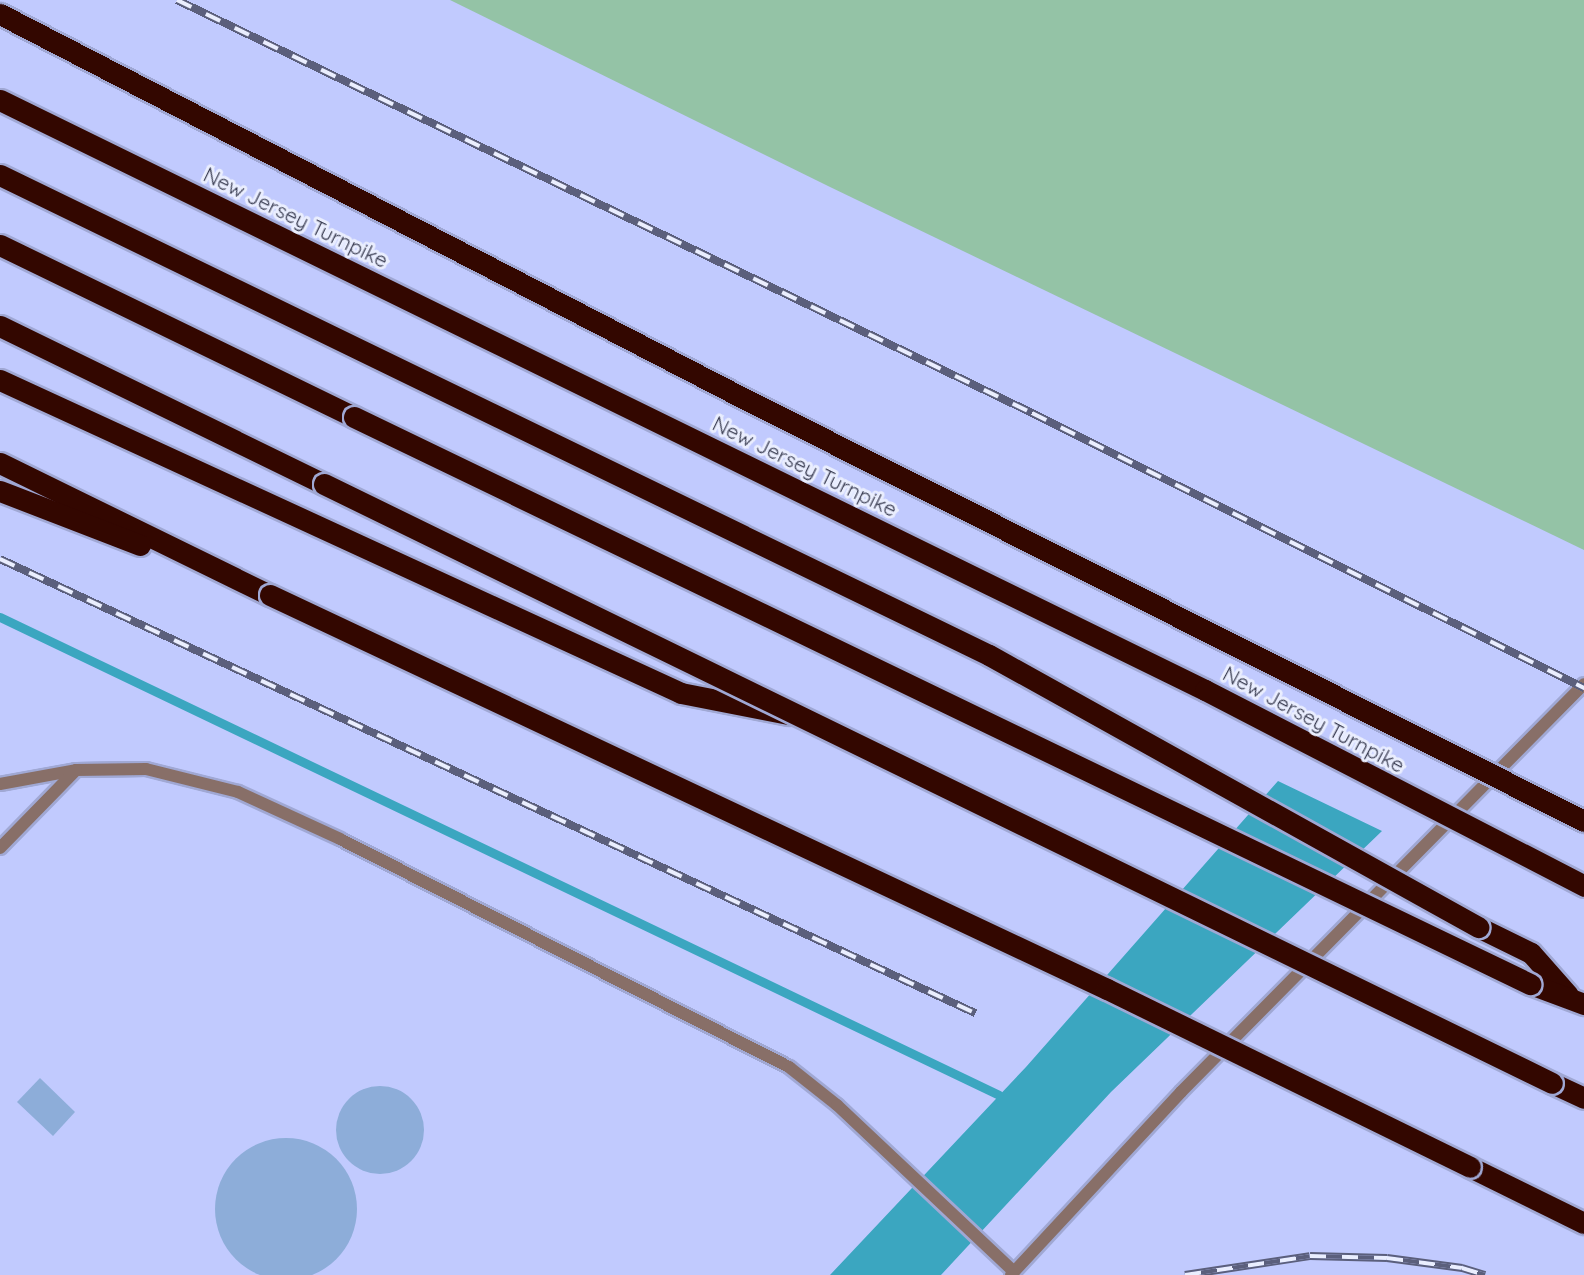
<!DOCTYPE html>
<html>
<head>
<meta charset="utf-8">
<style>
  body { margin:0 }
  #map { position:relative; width:1584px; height:1275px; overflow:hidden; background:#c1cafe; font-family:Quicksand,sans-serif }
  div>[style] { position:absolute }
  .green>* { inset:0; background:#94c3a6 }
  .water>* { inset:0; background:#3ba6c0 }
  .stream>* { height:9px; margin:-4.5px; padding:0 4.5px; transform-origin:4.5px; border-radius:4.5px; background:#3ba6c0 }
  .building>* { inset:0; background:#8dadd9 }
  .round { border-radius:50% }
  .roads { filter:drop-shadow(2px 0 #a0a8d4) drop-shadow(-2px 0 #a0a8d4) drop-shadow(0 2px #a0a8d4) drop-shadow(0 -2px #a0a8d4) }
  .minor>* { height:12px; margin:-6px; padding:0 6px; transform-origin:6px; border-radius:6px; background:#886f68 }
  .highway>* { height:21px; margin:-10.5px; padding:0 10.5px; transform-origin:10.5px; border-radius:10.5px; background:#330700 }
  .rail>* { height:8px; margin-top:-4px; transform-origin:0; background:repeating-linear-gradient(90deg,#eaeefe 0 16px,#5b5f7c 0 32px); box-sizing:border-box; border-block:2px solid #5b5f7c }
  .bridges { filter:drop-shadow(2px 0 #a0a8d4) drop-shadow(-2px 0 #a0a8d4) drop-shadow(0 2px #a0a8d4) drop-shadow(0 -2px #a0a8d4) }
  .highway-bridge>* { height:21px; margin:-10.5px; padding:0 10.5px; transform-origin:10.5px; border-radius:10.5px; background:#330700 }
  span { translate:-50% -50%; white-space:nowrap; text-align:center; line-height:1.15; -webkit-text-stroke:6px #eaeefe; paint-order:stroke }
  .street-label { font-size:21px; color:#383b50 }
</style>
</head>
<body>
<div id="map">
  <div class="green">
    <div style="clip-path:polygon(450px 0,1584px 0,1584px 550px,828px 186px)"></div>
  </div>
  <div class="water">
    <div style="clip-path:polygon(1278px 781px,1382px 831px,1111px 1092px,941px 1275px,830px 1275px,1026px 1067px)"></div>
  </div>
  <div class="stream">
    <div style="left:0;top:617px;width:1107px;rotate:25.57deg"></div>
  </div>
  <div class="building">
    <div style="clip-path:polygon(40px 1078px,75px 1112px,53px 1136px,17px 1102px)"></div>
    <div class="round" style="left:336px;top:1086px;width:88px;height:88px"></div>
    <div class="round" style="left:215px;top:1138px;width:142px;height:142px"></div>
  </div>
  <div class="roads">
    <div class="minor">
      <div style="left:0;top:784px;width:77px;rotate:-10.4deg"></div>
      <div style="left:76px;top:770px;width:70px;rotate:-0.8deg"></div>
      <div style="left:146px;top:769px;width:95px;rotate:14deg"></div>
      <div style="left:238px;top:792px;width:112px;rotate:24.7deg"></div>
      <div style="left:340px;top:839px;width:504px;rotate:26.92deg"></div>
      <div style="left:789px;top:1067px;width:61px;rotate:38.4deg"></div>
      <div style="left:837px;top:1105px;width:243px;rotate:43.3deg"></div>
      <div style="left:0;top:848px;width:109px;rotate:-45.7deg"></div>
      <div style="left:1011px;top:1275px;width:250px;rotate:-47.1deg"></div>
      <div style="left:1181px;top:1092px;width:573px;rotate:-45.35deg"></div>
    </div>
    <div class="highway">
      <div style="left:0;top:245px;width:394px;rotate:25.9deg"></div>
      <div style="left:0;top:326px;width:360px;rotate:26deg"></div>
      <div style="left:0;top:380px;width:749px;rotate:24.68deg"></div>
      <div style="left:681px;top:693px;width:109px;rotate:11.1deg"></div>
      <div style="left:0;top:463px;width:301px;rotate:26.1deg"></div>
      <div style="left:0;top:491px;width:150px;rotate:21.1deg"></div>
      <div style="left:1478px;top:927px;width:59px;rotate:26.1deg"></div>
      <div style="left:1531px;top:953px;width:56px;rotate:48.6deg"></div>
      <div style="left:1530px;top:984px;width:58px;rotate:20.3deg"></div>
      <div style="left:1552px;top:1083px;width:35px;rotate:25deg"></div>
      <div style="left:1470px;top:1167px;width:127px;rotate:26.2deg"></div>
    </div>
  </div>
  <div class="rail">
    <div style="left:177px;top:0;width:950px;rotate:25.78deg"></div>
    <div style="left:1032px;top:413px;width:617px;rotate:26.48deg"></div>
    <div style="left:0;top:559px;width:1076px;rotate:24.97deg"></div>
    <div style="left:1185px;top:1275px;width:126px;rotate:-8.6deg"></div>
    <div style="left:1310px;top:1256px;width:77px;rotate:1.5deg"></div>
    <div style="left:1387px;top:1258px;width:76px;rotate:7.6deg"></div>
    <div style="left:1462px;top:1268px;width:24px;rotate:17deg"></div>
  </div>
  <div class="bridges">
    <div class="highway-bridge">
      <div style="left:0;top:14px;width:841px;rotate:27.33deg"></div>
      <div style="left:747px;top:400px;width:937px;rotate:26.7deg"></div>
      <div style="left:0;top:100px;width:1342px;rotate:26.09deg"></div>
      <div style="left:1205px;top:690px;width:427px;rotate:27.3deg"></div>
      <div style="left:0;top:175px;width:1099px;rotate:25.89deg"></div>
      <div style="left:989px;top:655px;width:560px;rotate:29.08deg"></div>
      <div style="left:354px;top:417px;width:1306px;rotate:25.74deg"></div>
      <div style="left:324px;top:484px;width:1366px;rotate:26deg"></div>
      <div style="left:270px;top:595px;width:925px;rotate:25.21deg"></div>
      <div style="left:1107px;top:989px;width:404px;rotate:26.1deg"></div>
    </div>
  </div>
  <div class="street-label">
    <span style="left:296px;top:217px;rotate:26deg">New Jersey Turnpike</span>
    <span style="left:805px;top:466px;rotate:26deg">New Jersey Turnpike</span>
    <span style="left:1314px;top:719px;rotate:28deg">New Jersey Turnpike</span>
  </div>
</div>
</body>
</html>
